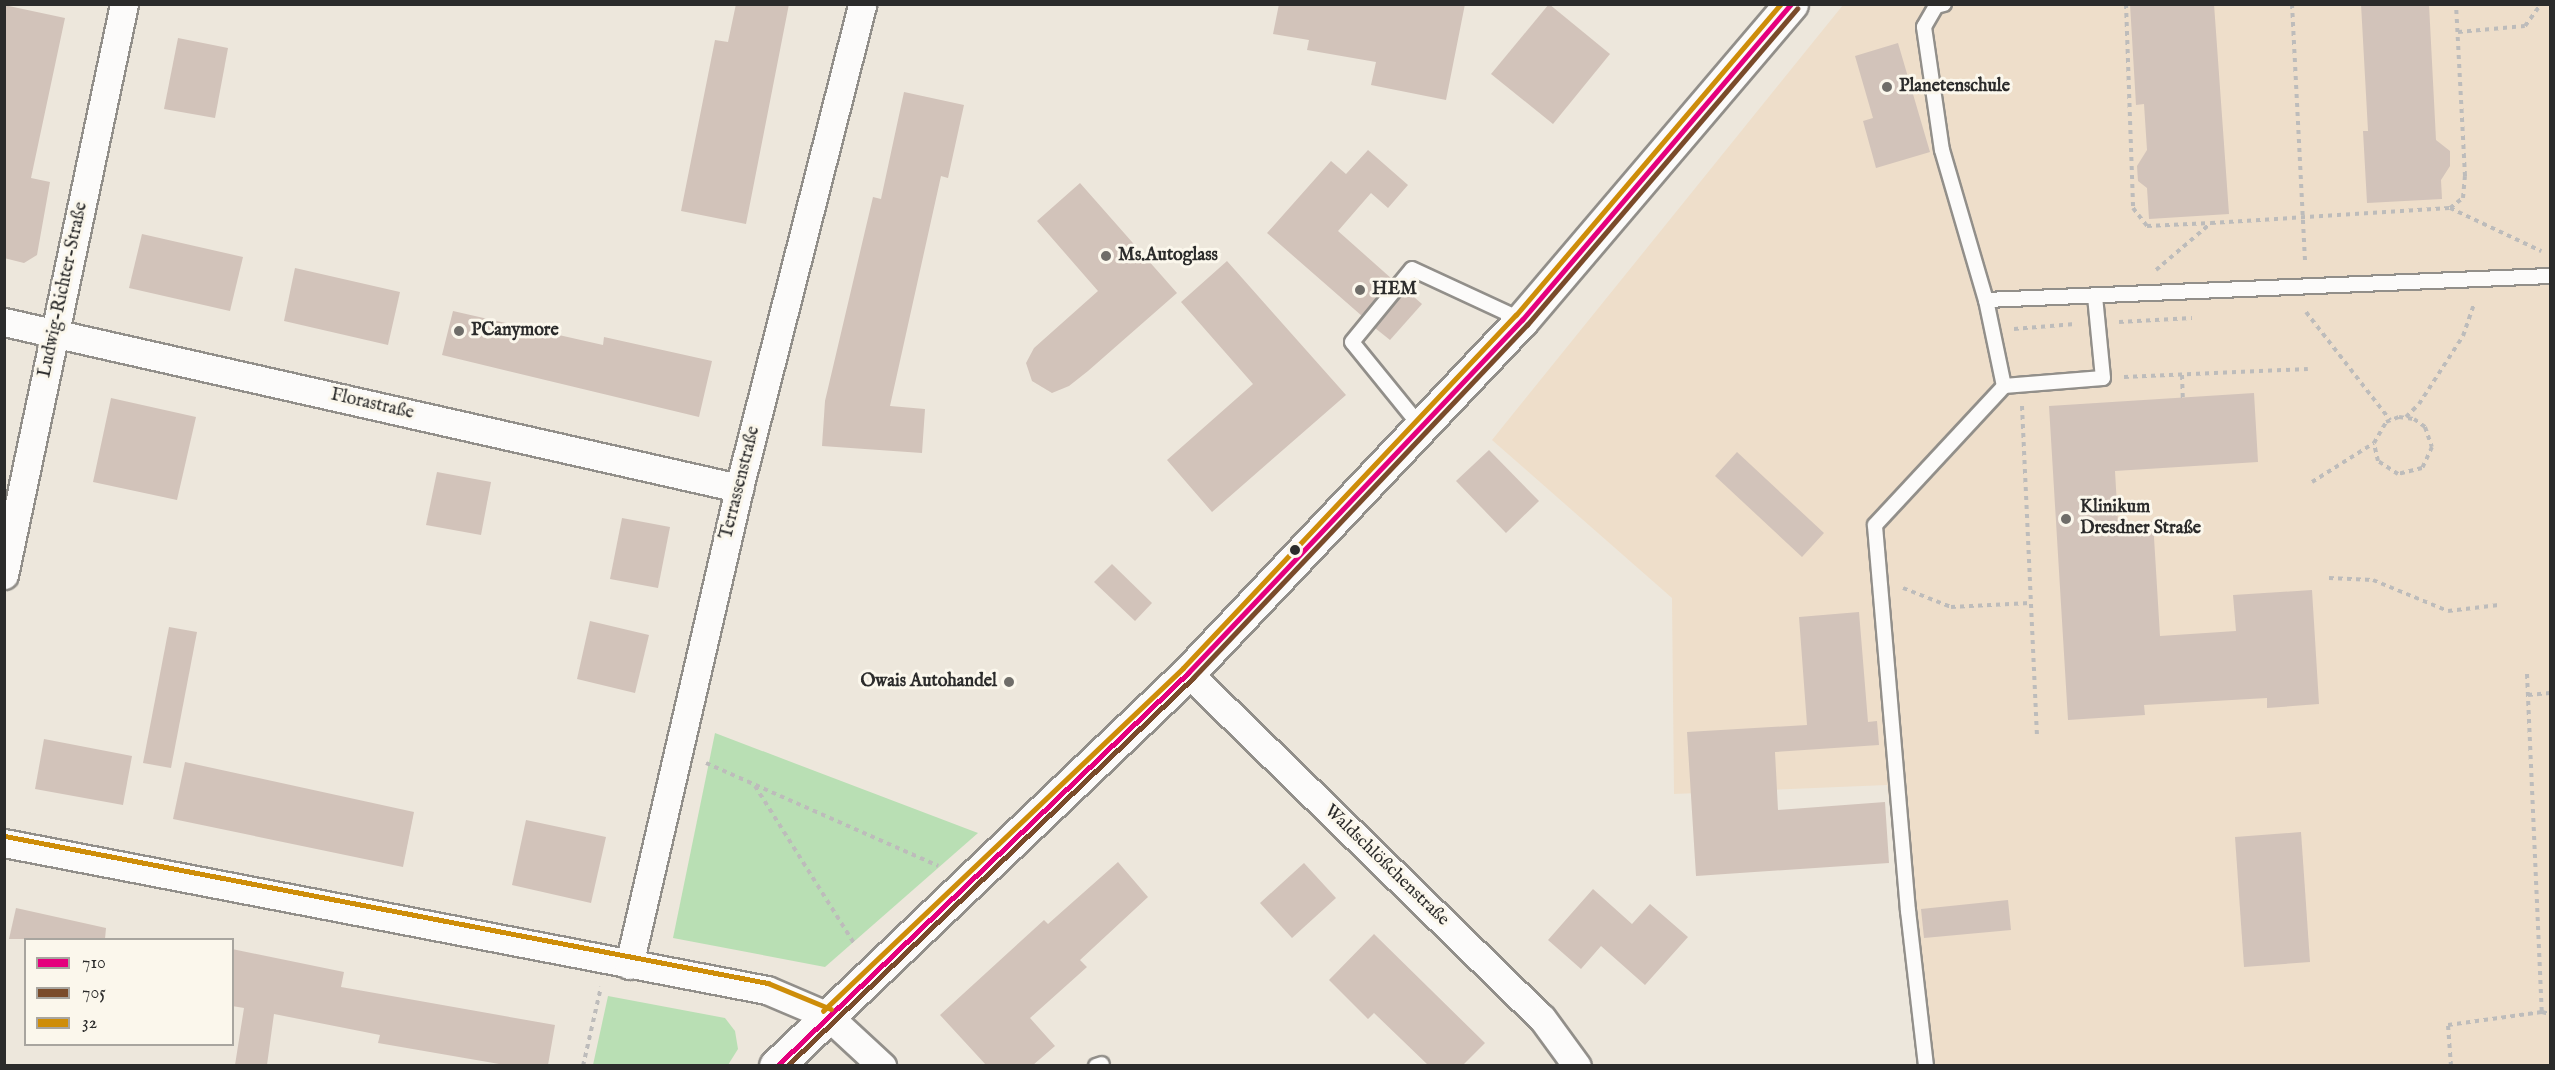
<!DOCTYPE html>
<html>
<head>
<meta charset="utf-8">
<style>
  body { margin:0 }
  #map { position:relative; width:2555px; height:1070px; overflow:hidden; background:#ede7dc; font-family:"IM FELL English",serif }
  div>[style] { position:absolute }
  .built>* { inset:0; background:#eedeca }
  .green>* { inset:0; background:#b9dfb4 }
  .building>* { inset:0; background:#d2c3ba }
  .path>* { height:4px; margin-top:-2px; transform-origin:0; background:repeating-linear-gradient(90deg,#bdbcbb 0 4.5px,transparent 0 9px) }
  .roads { filter:drop-shadow(2px 0 #928f8a) drop-shadow(-2px 0 #928f8a) drop-shadow(0 2px #928f8a) drop-shadow(0 -2px #928f8a) }
  .lane>* { height:14px; margin:-7px; padding:0 7px; transform-origin:7px; border-radius:7px; background:#fcfbfa }
  .street>* { height:27px; margin:-13.5px; padding:0 13.5px; transform-origin:13.5px; border-radius:13.5px; background:#fcfbfa }
  .primary>* { height:33px; margin:-16.5px; padding:0 16.5px; transform-origin:16.5px; border-radius:16.5px; background:#fcfbfa }
  .bus-1>* { height:4.5px; margin:-2.25px; padding:0 2.25px; transform-origin:2.25px; border-radius:2.25px; background:#e5007d }
  .bus-2>* { height:4.5px; margin:-2.25px; padding:0 2.25px; transform-origin:2.25px; border-radius:2.25px; background:#7a4b2a }
  .bus-3>* { height:4.5px; margin:-2.25px; padding:0 2.25px; transform-origin:2.25px; border-radius:2.25px; background:#ce8d09 }
  .dots>* { width:16px; height:16px; translate:-50% -50%; box-sizing:border-box; border:3px solid #fbf7ec; border-radius:50% }
  span { translate:-50% -50%; white-space:nowrap; text-align:center; line-height:1.15; -webkit-text-stroke:6px #fbf7ec; paint-order:stroke }
  .poi-label { font-size:18px; color:#2b2b2b; font-weight:700 }
  .left { translate:0 -50%; text-align:left }
  .right { translate:-100% -50%; text-align:right }
  .street-label { font-size:18px; color:#2b2b2b }
  .frame { position:absolute; inset:0; border:6px solid #2b2b2b; pointer-events:none }
  .legend { position:absolute; left:24px; top:938px; width:210px; height:108px; box-sizing:border-box; background:#fbf7ec; border:2px solid #a8a59f; margin:0; padding:8px 10px; list-style:none; font-size:18px; color:#2b2b2b }
  .legend li { display:flex; align-items:center; gap:12px; height:30px }
  .legend b { width:30px; border:2px solid #a8a59f }
</style>
</head>
<body>
<div id="map">
  <div class="built">
    <div style="clip-path:polygon(1843px 5px,2550px 5px,2550px 1065px,1928px 1065px,1887px 785px,1674px 794px,1672px 598px,1492px 440px)"></div>
  </div>
  <div class="green">
    <div style="clip-path:polygon(715px 733px,978px 833px,825px 967px,673px 938px)"></div>
    <div style="clip-path:polygon(608px 996px,725px 1018px,735px 1031px,738px 1049px,728px 1065px,593px 1065px)"></div>
  </div>
  <div class="building">
    <div style="clip-path:polygon(736px 4px,789px 4px,746px 224px,681px 211px,715px 40px,728px 42px)"></div>
    <div style="clip-path:polygon(1279px 4px,1465px 4px,1446px 100px,1371px 85px,1376px 62px,1307px 50px,1309px 40px,1273px 34px)"></div>
    <div style="clip-path:polygon(1549px 4px,1610px 54px,1553px 124px,1491px 74px)"></div>
    <div style="clip-path:polygon(2130px 4px,2214px 4px,2229px 214px,2149px 219px,2147px 188px,2138px 181px,2137px 166px,2147px 150px,2144px 104px,2136px 105px)"></div>
    <div style="clip-path:polygon(2361px 4px,2429px 4px,2436px 140px,2450px 151px,2450px 166px,2441px 180px,2442px 199px,2367px 203px,2363px 131px,2368px 131px)"></div>
    <div style="clip-path:polygon(4px 5px,65px 18px,31px 178px,50px 182px,37px 255px,24px 263px,4px 258px)"></div>
    <div style="clip-path:polygon(178px 38px,228px 48px,215px 118px,164px 109px)"></div>
    <div style="clip-path:polygon(1898px 43px,1930px 152px,1876px 168px,1863px 121px,1873px 118px,1855px 56px)"></div>
    <div style="clip-path:polygon(904px 92px,964px 105px,948px 178px,941px 176px,890px 406px,925px 409px,922px 453px,822px 446px,825px 401px,873px 197px,881px 199px)"></div>
    <div style="clip-path:polygon(1368px 150px,1408px 185px,1388px 208px,1371px 193px,1338px 231px,1392px 279px,1362px 316px,1267px 233px,1331px 161px,1346px 174px)"></div>
    <div style="clip-path:polygon(1080px 183px,1177px 293px,1088px 371px,1069px 386px,1052px 393px,1032px 381px,1026px 363px,1034px 348px,1098px 291px,1037px 221px)"></div>
    <div style="clip-path:polygon(142px 234px,243px 257px,230px 311px,129px 288px)"></div>
    <div style="clip-path:polygon(1227px 261px,1346px 395px,1212px 512px,1167px 460px,1253px 384px,1181px 302px)"></div>
    <div style="clip-path:polygon(295px 268px,400px 292px,388px 345px,284px 321px)"></div>
    <div style="clip-path:polygon(1406px 290px,1422px 304px,1390px 340px,1375px 328px)"></div>
    <div style="clip-path:polygon(453px 311px,603px 345px,604px 337px,712px 361px,699px 417px,442px 355px)"></div>
    <div style="clip-path:polygon(2254px 393px,2258px 462px,2115px 471px,2118px 523px,2153px 521px,2160px 636px,2236px 631px,2233px 595px,2312px 590px,2319px 704px,2267px 708px,2267px 698px,2144px 705px,2145px 715px,2068px 720px,2049px 406px)"></div>
    <div style="clip-path:polygon(111px 398px,196px 417px,177px 500px,93px 482px)"></div>
    <div style="clip-path:polygon(1489px 450px,1539px 501px,1506px 533px,1456px 481px)"></div>
    <div style="clip-path:polygon(1737px 452px,1824px 533px,1802px 557px,1715px 476px)"></div>
    <div style="clip-path:polygon(437px 472px,491px 482px,481px 535px,426px 525px)"></div>
    <div style="clip-path:polygon(622px 518px,670px 527px,658px 588px,610px 579px)"></div>
    <div style="clip-path:polygon(1112px 564px,1152px 603px,1135px 621px,1094px 582px)"></div>
    <div style="clip-path:polygon(1859px 612px,1868px 722px,1877px 721px,1879px 745px,1775px 752px,1778px 810px,1885px 802px,1889px 863px,1696px 876px,1687px 732px,1807px 725px,1799px 617px)"></div>
    <div style="clip-path:polygon(590px 621px,649px 635px,635px 693px,577px 679px)"></div>
    <div style="clip-path:polygon(169px 627px,197px 632px,171px 768px,143px 763px)"></div>
    <div style="clip-path:polygon(44px 739px,132px 756px,123px 805px,35px 789px)"></div>
    <div style="clip-path:polygon(185px 762px,414px 812px,403px 867px,173px 819px)"></div>
    <div style="clip-path:polygon(526px 820px,606px 837px,591px 903px,512px 885px)"></div>
    <div style="clip-path:polygon(2301px 832px,2310px 962px,2244px 967px,2235px 837px)"></div>
    <div style="clip-path:polygon(1118px 862px,1148px 897px,1080px 960px,1087px 967px,1030px 1018px,1055px 1046px,1033px 1065px,986px 1065px,940px 1015px,1044px 920px,1048px 924px)"></div>
    <div style="clip-path:polygon(1304px 863px,1336px 898px,1292px 938px,1260px 903px)"></div>
    <div style="clip-path:polygon(1593px 889px,1632px 924px,1650px 904px,1688px 937px,1645px 985px,1601px 946px,1581px 969px,1548px 940px)"></div>
    <div style="clip-path:polygon(2008px 900px,2011px 930px,1924px 938px,1921px 909px)"></div>
    <div style="clip-path:polygon(16px 908px,106px 928px,105px 939px,9px 939px)"></div>
    <div style="clip-path:polygon(1374px 934px,1485px 1043px,1463px 1065px,1428px 1065px,1374px 1013px,1368px 1019px,1329px 980px)"></div>
    <div style="clip-path:polygon(232px 949px,344px 972px,341px 987px,555px 1025px,548px 1065px,505px 1065px,378px 1043px,380px 1035px,274px 1014px,267px 1065px,235px 1065px,244px 1008px,232px 1006px)"></div>
  </div>
  <div class="path">
    <div style="left:2126px;top:4px;width:204px;rotate:88deg"></div>
    <div style="left:2133px;top:208px;width:23px;rotate:52deg"></div>
    <div style="left:2147px;top:226px;width:64px;rotate:-2.7deg"></div>
    <div style="left:2292px;top:4px;width:260px;rotate:87.1deg"></div>
    <div style="left:2458px;top:32px;width:67px;rotate:-5.1deg"></div>
    <div style="left:2525px;top:26px;width:27px;rotate:-54deg"></div>
    <div style="left:2450px;top:208px;width:16px;rotate:-38deg"></div>
    <div style="left:2463px;top:198px;width:22px;rotate:-85deg"></div>
    <div style="left:2465px;top:176px;width:172px;rotate:-93deg"></div>
    <div style="left:2156px;top:270px;width:72px;rotate:-40.5deg"></div>
    <div style="left:2211px;top:223px;width:239px;rotate:-3.6deg"></div>
    <div style="left:2450px;top:208px;width:101px;rotate:25.3deg"></div>
    <div style="left:2306px;top:312px;width:137px;rotate:52.1deg"></div>
    <div style="left:2119px;top:322px;width:73px;rotate:-3.1deg"></div>
    <div style="left:2014px;top:329px;width:61px;rotate:-4.7deg"></div>
    <div style="left:2182px;top:375px;width:23px;rotate:88deg"></div>
    <div style="left:2124px;top:377px;width:184px;rotate:-2.5deg"></div>
    <div style="left:2022px;top:406px;width:329px;rotate:87.4deg"></div>
    <div style="left:2406px;top:417px;width:18px;rotate:-45deg"></div>
    <div style="left:2419px;top:404px;width:81px;rotate:-57.1deg"></div>
    <div style="left:2463px;top:336px;width:34px;rotate:-71deg"></div>
    <div style="left:2312px;top:482px;width:73px;rotate:-32.2deg"></div>
    <div style="left:2374px;top:443px;width:24px;rotate:-60deg"></div>
    <div style="left:2386px;top:422px;width:14px;rotate:-21deg"></div>
    <div style="left:2399px;top:417px;width:15px;rotate:8deg"></div>
    <div style="left:2414px;top:419px;width:14px;rotate:36deg"></div>
    <div style="left:2425px;top:427px;width:21px;rotate:71deg"></div>
    <div style="left:2432px;top:447px;width:23px;rotate:115deg"></div>
    <div style="left:2422px;top:468px;width:25px;rotate:166deg"></div>
    <div style="left:2398px;top:474px;width:24px;rotate:-147deg"></div>
    <div style="left:2378px;top:461px;width:18px;rotate:-103deg"></div>
    <div style="left:2329px;top:578px;width:44px;rotate:2.6deg"></div>
    <div style="left:2373px;top:580px;width:81px;rotate:22.5deg"></div>
    <div style="left:2448px;top:611px;width:51px;rotate:-6.7deg"></div>
    <div style="left:1903px;top:588px;width:52px;rotate:21.6deg"></div>
    <div style="left:1951px;top:607px;width:79px;rotate:-2.9deg"></div>
    <div style="left:2527px;top:674px;width:338px;rotate:87.5deg"></div>
    <div style="left:2542px;top:1012px;width:8px;rotate:14deg"></div>
    <div style="left:2528px;top:695px;width:22px;rotate:-5deg"></div>
    <div style="left:706px;top:763px;width:254px;rotate:23.9deg"></div>
    <div style="left:755px;top:786px;width:188px;rotate:57.8deg"></div>
    <div style="left:583px;top:1066px;width:81px;rotate:-77.2deg"></div>
    <div style="left:2451px;top:1066px;width:41px;rotate:-94.2deg"></div>
    <div style="left:2448px;top:1025px;width:95px;rotate:-7.9deg"></div>
  </div>
  <div class="roads">
    <div class="lane">
      <div style="left:1944px;top:4px;width:8px;rotate:166deg"></div>
      <div style="left:1936px;top:6px;width:24px;rotate:120deg"></div>
      <div style="left:1924px;top:27px;width:124px;rotate:81.7deg"></div>
      <div style="left:1942px;top:150px;width:156px;rotate:73.7deg"></div>
      <div style="left:1986px;top:300px;width:88px;rotate:78.2deg"></div>
      <div style="left:2004px;top:386px;width:99px;rotate:-4.6deg"></div>
      <div style="left:2103px;top:378px;width:81px;rotate:-95.6deg"></div>
      <div style="left:1986px;top:300px;width:565px;rotate:-2.44deg"></div>
      <div style="left:1421px;top:427px;width:109px;rotate:-129.1deg"></div>
      <div style="left:1352px;top:342px;width:94px;rotate:-50.6deg"></div>
      <div style="left:1412px;top:269px;width:121px;rotate:24.9deg"></div>
      <div style="left:1096px;top:1066px;width:6px;rotate:-18deg"></div>
      <div style="left:1926px;top:1066px;width:156px;rotate:-96.6deg"></div>
      <div style="left:1908px;top:911px;width:387px;rotate:-94.9deg"></div>
      <div style="left:1875px;top:525px;width:190px;rotate:-47.1deg"></div>
    </div>
    <div class="street">
      <div style="left:4px;top:322px;width:754px;rotate:12.73deg"></div>
      <div style="left:4px;top:575px;width:583px;rotate:-78.13deg"></div>
      <div style="left:1188px;top:673px;width:494px;rotate:44.3deg"></div>
      <div style="left:1542px;top:1018px;width:59px;rotate:53.9deg"></div>
      <div style="left:4px;top:843px;width:777px;rotate:10.91deg"></div>
      <div style="left:767px;top:990px;width:66px;rotate:23.1deg"></div>
      <div style="left:828px;top:1016px;width:74px;rotate:42.8deg"></div>
      <div style="left:629px;top:965px;width:490px;rotate:-77deg"></div>
      <div style="left:739px;top:488px;width:499px;rotate:-75.7deg"></div>
    </div>
    <div class="primary">
      <div style="left:776px;top:1066px;width:569px;rotate:-43.65deg"></div>
      <div style="left:1188px;top:673px;width:486px;rotate:-46.6deg"></div>
      <div style="left:1522px;top:320px;width:415px;rotate:-49.6deg"></div>
    </div>
  </div>
  <div class="bus-1">
    <div style="left:777px;top:1066px;width:569px;rotate:-43.72deg"></div>
    <div style="left:1188px;top:673px;width:486px;rotate:-46.6deg"></div>
    <div style="left:1522px;top:320px;width:415px;rotate:-49.6deg"></div>
  </div>
  <div class="bus-2">
    <div style="left:787px;top:1066px;width:562px;rotate:-43.7deg"></div>
    <div style="left:1193px;top:678px;width:486px;rotate:-46.6deg"></div>
    <div style="left:1527px;top:325px;width:416px;rotate:-49.5deg"></div>
  </div>
  <div class="bus-3">
    <div style="left:5px;top:836px;width:777px;rotate:10.91deg"></div>
    <div style="left:768px;top:983px;width:68px;rotate:22.4deg"></div>
    <div style="left:823px;top:1011px;width:497px;rotate:-43.6deg"></div>
    <div style="left:1183px;top:668px;width:485px;rotate:-46.7deg"></div>
    <div style="left:1516px;top:315px;width:409px;rotate:-49.6deg"></div>
  </div>
  <div class="dots">
    <div style="left:1887px;top:87px;background:#6f6d69"></div>
    <div style="left:1106px;top:256px;background:#6f6d69"></div>
    <div style="left:1360px;top:290px;background:#6f6d69"></div>
    <div style="left:459px;top:331px;background:#6f6d69"></div>
    <div style="left:2066px;top:519px;background:#6f6d69"></div>
    <div style="left:1295px;top:550px;background:#2b2b2b"></div>
    <div style="left:1009px;top:682px;background:#6f6d69"></div>
  </div>
  <div class="poi-label">
    <span class="left" style="left:1899px;top:87px">Planetenschule</span>
    <span class="left" style="left:1118px;top:256px">Ms.Autoglass</span>
    <span class="left" style="left:1372px;top:290px">HEM</span>
    <span class="left" style="left:471px;top:331px">PCanymore</span>
    <span class="left" style="left:2080px;top:519px">Klinikum<br>Dresdner Straße</span>
    <span class="right" style="left:997px;top:682px">Owais Autohandel</span>
  </div>
  <div class="street-label">
    <span style="left:64px;top:290px;rotate:-78deg">Ludwig-Richter-Straße</span>
    <span style="left:372px;top:405px;rotate:13deg">Florastraße</span>
    <span style="left:741px;top:483px;rotate:-76deg">Terrassenstraße</span>
    <span style="left:1386px;top:866px;rotate:44deg">Waldschlößchenstraße</span>
  </div>
  <div class="frame"></div>
  <ul class="legend">
  <li><b style="height:8px;background:#e5007d"></b>710</li>
  <li><b style="height:8px;background:#7a4b2a"></b>705</li>
  <li><b style="height:8px;background:#ce8d09"></b>32</li>
  </ul>
</div>
</body>
</html>
